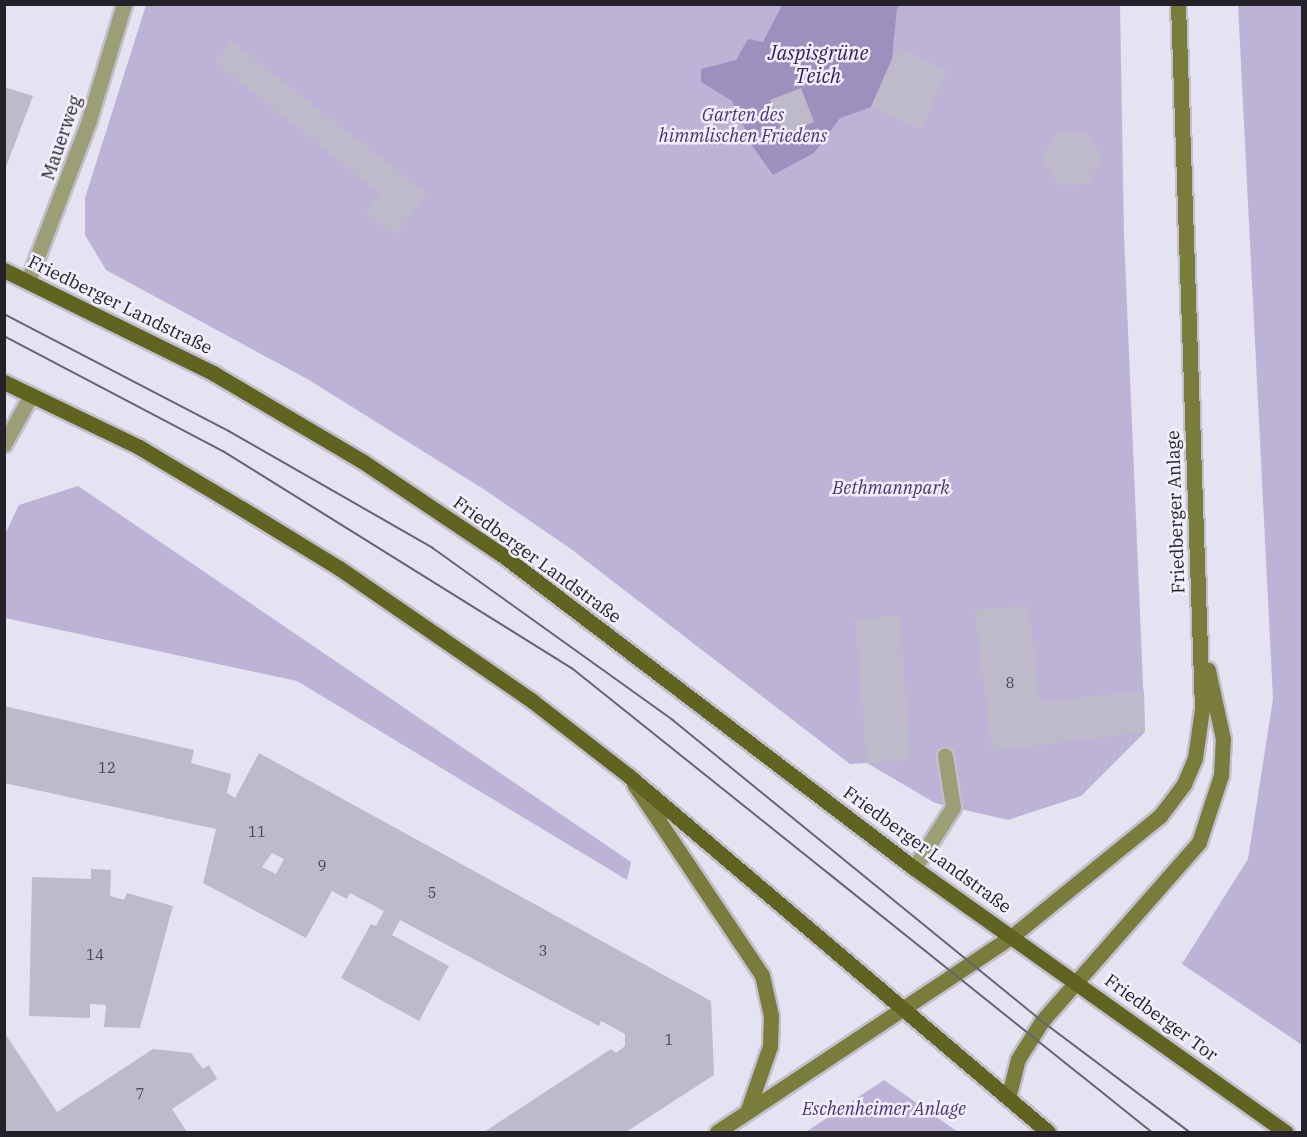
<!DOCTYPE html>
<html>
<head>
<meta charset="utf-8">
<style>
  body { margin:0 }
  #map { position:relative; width:1307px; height:1137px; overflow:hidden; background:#e5e2f2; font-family:"IBM Plex Serif",serif }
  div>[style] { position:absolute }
  .green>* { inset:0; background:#bcb3d7 }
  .water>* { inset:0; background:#9c90bf }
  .building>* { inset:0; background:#bebac9 }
  .roads { filter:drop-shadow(2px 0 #c2bfce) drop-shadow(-2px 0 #c2bfce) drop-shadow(0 2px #c2bfce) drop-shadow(0 -2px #c2bfce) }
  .lane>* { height:15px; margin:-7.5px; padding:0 7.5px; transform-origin:7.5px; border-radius:7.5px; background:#9c9f75 }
  .street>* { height:15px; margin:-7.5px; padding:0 7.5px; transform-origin:7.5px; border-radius:7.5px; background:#9c9f75 }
  .secondary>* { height:15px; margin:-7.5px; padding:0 7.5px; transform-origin:7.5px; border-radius:7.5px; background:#7a7c3b }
  .primary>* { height:15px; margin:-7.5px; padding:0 7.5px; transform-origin:7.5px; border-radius:7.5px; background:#616320 }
  .tram>* { height:1.5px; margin:-0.75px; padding:0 0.75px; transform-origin:0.75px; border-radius:0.75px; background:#66646d }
  span { translate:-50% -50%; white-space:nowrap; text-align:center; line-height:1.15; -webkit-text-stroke:5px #f3efff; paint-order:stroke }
  .number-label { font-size:15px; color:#4a4850 }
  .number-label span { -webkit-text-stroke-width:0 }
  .park-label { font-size:18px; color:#483571; font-style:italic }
  .street-label { font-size:18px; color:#242228 }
  .water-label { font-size:20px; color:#35205a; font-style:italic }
  .frame { position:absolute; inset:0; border:6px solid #242228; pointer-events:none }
</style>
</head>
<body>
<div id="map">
  <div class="green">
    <div style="clip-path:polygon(146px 5px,1120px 5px,1124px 235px,1145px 732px,1081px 796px,1008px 820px,935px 803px,867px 763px,850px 764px,571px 549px,485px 490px,309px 380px,106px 270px,85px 235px,85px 198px)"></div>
    <div style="clip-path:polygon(1238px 5px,1302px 5px,1302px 1045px,1182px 964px,1248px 859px,1273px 699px)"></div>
    <div style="clip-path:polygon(78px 486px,631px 862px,627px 880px,297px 681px,5px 618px,5px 534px,19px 505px)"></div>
    <div style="clip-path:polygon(884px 1080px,958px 1132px,806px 1132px)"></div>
  </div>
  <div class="water">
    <div style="clip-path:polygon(782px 5px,902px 5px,897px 8px,892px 59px,871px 107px,840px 118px,814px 153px,773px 175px,753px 147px,732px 101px,701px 82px,701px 69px,736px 60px,748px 39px,763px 42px)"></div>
  </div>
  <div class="building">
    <div style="clip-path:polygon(231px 41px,427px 194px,394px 235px,366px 213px,380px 193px,215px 62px)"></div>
    <div style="clip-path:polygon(897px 48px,947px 70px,921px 129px,871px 107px)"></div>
    <div style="clip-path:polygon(4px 87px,33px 96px,4px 172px)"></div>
    <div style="clip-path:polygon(801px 88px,814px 122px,784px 134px,770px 100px)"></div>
    <div style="clip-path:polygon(1086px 132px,1102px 158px,1088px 184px,1059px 186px,1042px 160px,1056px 134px)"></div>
    <div style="clip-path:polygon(1029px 606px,1039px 702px,1144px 691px,1145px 732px,992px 751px,975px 610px)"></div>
    <div style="clip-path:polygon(900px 616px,910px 760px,867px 763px,855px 619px)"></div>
    <div style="clip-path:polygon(evenodd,4px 706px,194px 750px,191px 763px,231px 774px,227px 793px,235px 798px,259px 753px,711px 1001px,714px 1075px,626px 1132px,484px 1132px,611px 1049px,616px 1053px,625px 1046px,625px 1034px,601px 1021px,599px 1026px,400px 920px,392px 935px,449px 966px,419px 1021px,341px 978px,371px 924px,376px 926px,384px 911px,350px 893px,347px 899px,332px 891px,306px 938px,203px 883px,216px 829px,4px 783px,4px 706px,272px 853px,284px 859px,276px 874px,262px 867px,272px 853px)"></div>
    <div style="clip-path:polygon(91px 869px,111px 870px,110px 896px,124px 900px,127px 893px,173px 906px,140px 1028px,104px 1027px,106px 1005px,90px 1004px,90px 1018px,29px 1016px,32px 877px,91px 879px)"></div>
    <div style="clip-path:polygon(4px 1032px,57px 1112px,153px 1049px,191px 1053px,203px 1069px,209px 1065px,217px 1079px,172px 1109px,187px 1132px,4px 1132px)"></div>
  </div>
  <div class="roads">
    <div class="lane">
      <div style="left:914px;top:868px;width:72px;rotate:-57.4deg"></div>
      <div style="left:953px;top:807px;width:52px;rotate:-98.9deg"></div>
    </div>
    <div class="street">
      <div style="left:28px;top:281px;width:172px;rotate:-69.2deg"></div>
      <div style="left:89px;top:120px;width:121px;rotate:-73.2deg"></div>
      <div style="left:4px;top:444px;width:56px;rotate:-61.1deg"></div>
    </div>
    <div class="secondary">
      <div style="left:634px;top:784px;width:230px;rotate:56.2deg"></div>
      <div style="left:762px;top:975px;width:42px;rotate:77.6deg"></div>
      <div style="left:771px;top:1016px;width:30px;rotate:92deg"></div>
      <div style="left:770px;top:1046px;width:70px;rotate:109.2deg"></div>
      <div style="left:1008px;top:1098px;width:40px;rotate:-75.6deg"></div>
      <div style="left:1018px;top:1059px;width:45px;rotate:-57.7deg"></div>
      <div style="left:1042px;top:1021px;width:238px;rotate:-48.7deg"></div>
      <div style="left:1199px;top:842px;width:71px;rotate:-71.8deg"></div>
      <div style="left:1221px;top:775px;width:36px;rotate:-87deg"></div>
      <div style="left:1223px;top:739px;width:71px;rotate:-102.3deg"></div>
      <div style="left:717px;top:1132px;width:353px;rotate:-33.6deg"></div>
      <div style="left:1011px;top:937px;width:192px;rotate:-39.1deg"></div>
      <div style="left:1160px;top:816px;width:40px;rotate:-53deg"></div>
      <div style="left:1184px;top:784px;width:28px;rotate:-67deg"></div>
      <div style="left:1195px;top:758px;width:49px;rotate:-81.9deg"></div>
      <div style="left:1202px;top:709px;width:705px;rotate:-91.95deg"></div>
    </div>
    <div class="primary">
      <div style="left:4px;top:270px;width:233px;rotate:26.2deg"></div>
      <div style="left:213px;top:373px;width:173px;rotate:30.6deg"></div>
      <div style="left:362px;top:461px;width:167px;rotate:33.8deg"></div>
      <div style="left:501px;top:554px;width:519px;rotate:37.25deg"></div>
      <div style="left:914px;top:868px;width:456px;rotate:35.4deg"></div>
      <div style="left:4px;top:382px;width:150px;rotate:25.7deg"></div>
      <div style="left:139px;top:447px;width:119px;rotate:30.9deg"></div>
      <div style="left:241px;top:508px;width:115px;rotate:31.5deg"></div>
      <div style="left:339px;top:568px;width:233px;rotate:34.5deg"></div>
      <div style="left:531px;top:700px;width:124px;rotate:37.8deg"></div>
      <div style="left:629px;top:776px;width:550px;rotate:40.35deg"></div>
    </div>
  </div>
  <div class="tram">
    <div style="left:4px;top:314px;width:254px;rotate:27.5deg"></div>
    <div style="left:229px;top:431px;width:235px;rotate:29.8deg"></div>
    <div style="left:433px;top:548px;width:295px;rotate:35.6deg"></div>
    <div style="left:673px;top:720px;width:476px;rotate:39.2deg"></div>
    <div style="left:1042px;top:1021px;width:185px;rotate:36.9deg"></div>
    <div style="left:4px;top:336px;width:247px;rotate:27.7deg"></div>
    <div style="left:223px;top:451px;width:411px;rotate:31.9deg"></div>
    <div style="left:572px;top:668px;width:743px;rotate:38.66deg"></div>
  </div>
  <div class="number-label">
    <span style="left:1010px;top:683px">8</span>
    <span style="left:107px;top:768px">12</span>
    <span style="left:257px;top:832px">11</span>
    <span style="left:322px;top:866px">9</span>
    <span style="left:432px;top:893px">5</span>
    <span style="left:543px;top:951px">3</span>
    <span style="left:95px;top:955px">14</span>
    <span style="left:669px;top:1040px">1</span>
    <span style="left:140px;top:1094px">7</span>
  </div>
  <div class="park-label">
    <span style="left:743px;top:126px">Garten des<br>himmlischen Friedens</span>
    <span style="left:891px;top:488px">Bethmannpark</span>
    <span style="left:884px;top:1109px">Eschenheimer Anlage</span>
  </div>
  <div class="street-label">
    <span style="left:62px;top:138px;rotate:-71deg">Mauerweg</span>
    <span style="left:120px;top:305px;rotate:26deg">Friedberger Landstraße</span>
    <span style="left:1176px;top:512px;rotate:-92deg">Friedberger Anlage</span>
    <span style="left:537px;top:560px;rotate:36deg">Friedberger Landstraße</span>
    <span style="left:927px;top:850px;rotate:36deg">Friedberger Landstraße</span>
    <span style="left:1161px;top:1018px;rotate:36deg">Friedberger Tor</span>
  </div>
  <div class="water-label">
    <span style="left:818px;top:64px">Jaspisgrüne<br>Teich</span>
  </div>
  <div class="frame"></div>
</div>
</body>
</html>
